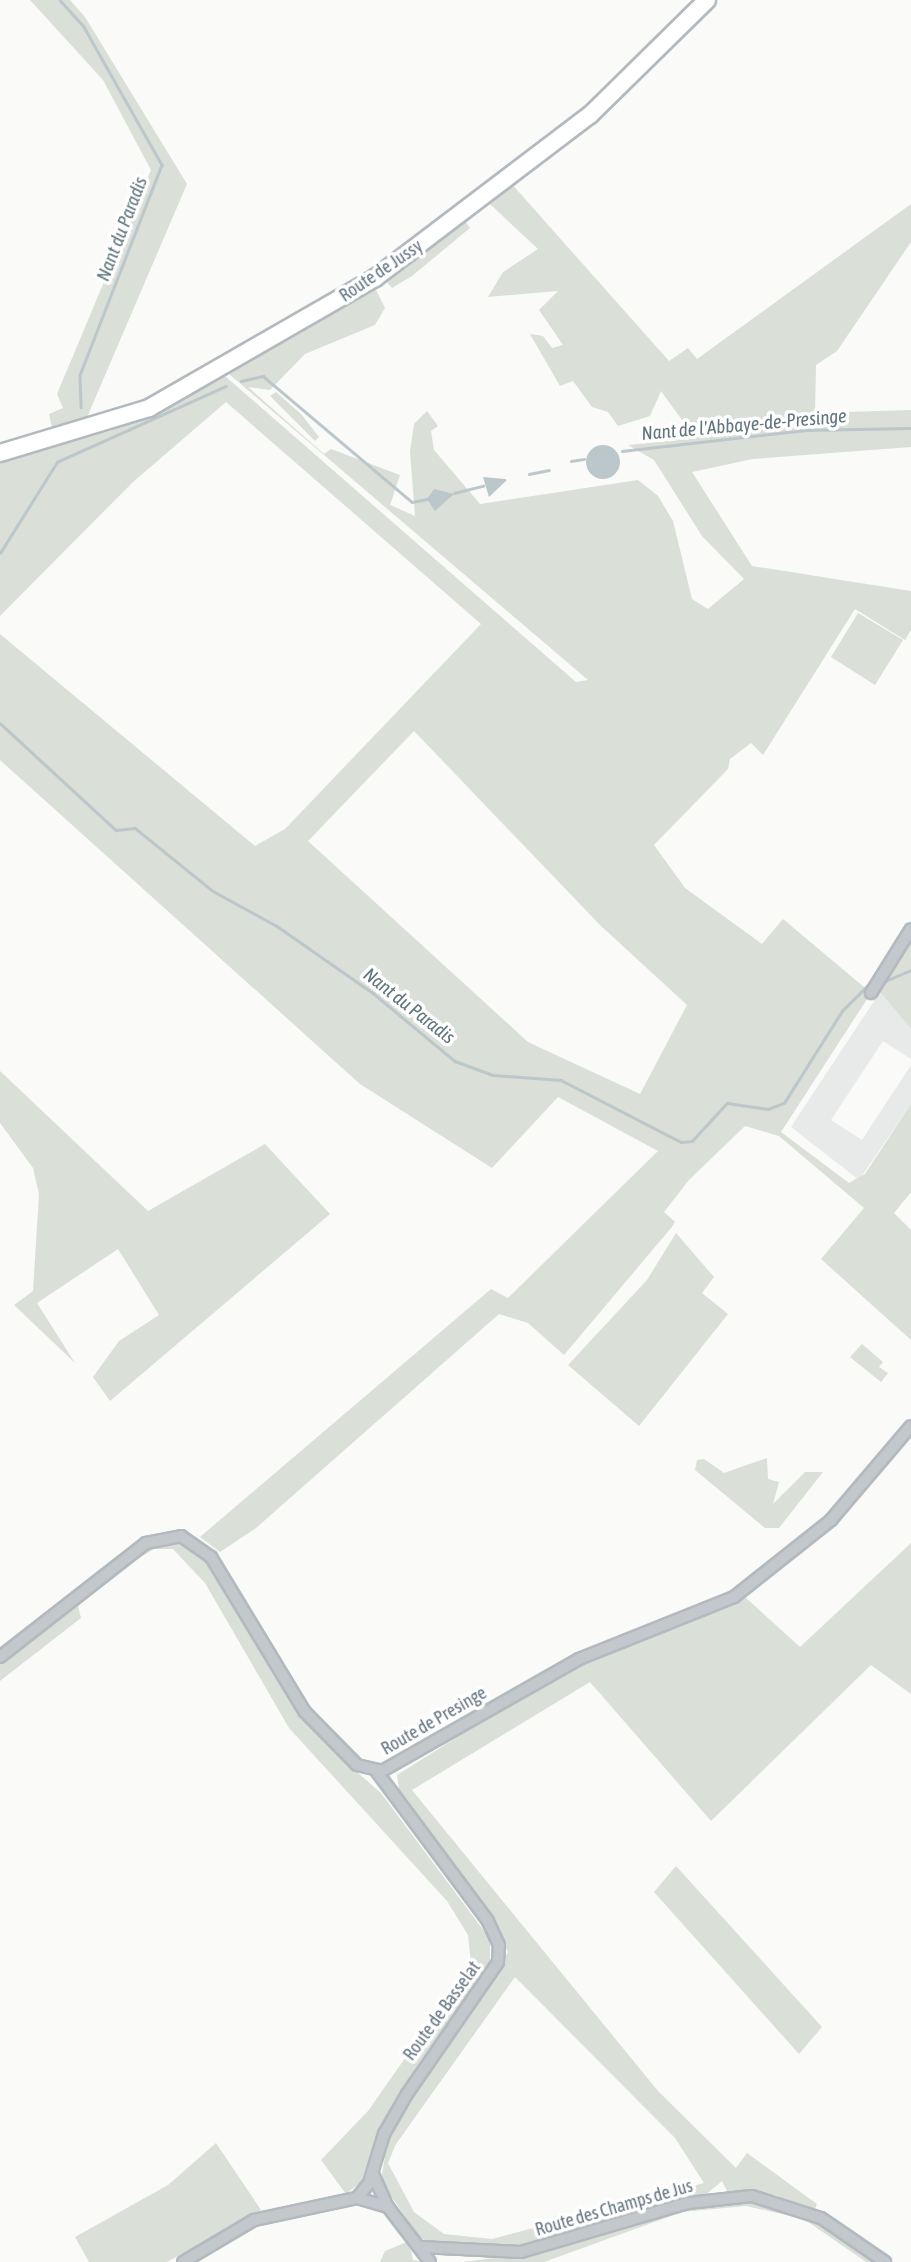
<!DOCTYPE html>
<html>
<head>
<meta charset="utf-8">
<style>
  body { margin:0 }
  #map { position:relative; width:911px; height:2262px; overflow:hidden; background:#fafaf8; font-family:"Asap Condensed",sans-serif }
  div>[style] { position:absolute }
  .built>* { inset:0; background:#e8e9e9 }
  .green>* { inset:0; background:#dadfd7 }
  .water>* { inset:0; background:#bbc7cb }
  .round { border-radius:50% }
  .stream>* { height:2.5px; margin:-1.25px; padding:0 1.25px; transform-origin:1.25px; border-radius:1.25px; background:#bbc7cb }
  .roads { filter:drop-shadow(2px 0 #b3babf) drop-shadow(-2px 0 #b3babf) drop-shadow(0 2px #b3babf) drop-shadow(0 -2px #b3babf) }
  .minor>* { height:10px; margin:-5px; padding:0 5px; transform-origin:5px; border-radius:5px; background:#c3c8cc }
  .secondary>* { height:16px; margin:-8px; padding:0 8px; transform-origin:8px; border-radius:8px; background:#fff }
  span { translate:-50% -50%; white-space:nowrap; text-align:center; line-height:1.15; -webkit-text-stroke:7px #fff; paint-order:stroke }
  .street-label { font-size:18px; color:#657683 }
  .water-label { font-size:19px; color:#60757c; font-style:italic }
</style>
</head>
<body>
<div id="map">
  <div class="built">
    <div style="clip-path:polygon(880px 992px,911px 1029px,911px 1059px,883px 1041px,831px 1120px,862px 1140px,911px 1065px,911px 1104px,859px 1180px,791px 1127px)"></div>
  </div>
  <div class="green">
    <div style="clip-path:polygon(30px 0,70px 0,85px 17px,187px 184px,85px 422px,53px 432px,49px 414px,63px 408px,57px 394px,151px 170px,103px 80px)"></div>
    <div style="clip-path:polygon(evenodd,510px 182px,669px 361px,688px 348px,697px 359px,911px 204px,911px 242px,837px 351px,816px 365px,815px 413px,911px 410px,911px 447px,753px 459px,692px 472px,752px 566px,911px 591px,911px 630px,905px 640px,855px 609px,763px 755px,751px 743px,730px 759px,728px 769px,654px 845px,685px 888px,762px 944px,783px 919px,871px 993px,781px 1132px,849px 1183px,865px 1174px,911px 1104px,911px 1192px,894px 1213px,911px 1230px,911px 1340px,821px 1259px,864px 1208px,779px 1136px,745px 1126px,689px 1180px,664px 1212px,675px 1222px,671px 1228px,564px 1355px,528px 1323px,499px 1314px,256px 1528px,220px 1552px,200px 1537px,491px 1289px,508px 1298px,658px 1151px,558px 1097px,492px 1168px,360px 1084px,0 760px,0 634px,255px 846px,285px 829px,481px 624px,226px 402px,133px 482px,0 616px,0 460px,110px 431px,225px 376px,576px 682px,588px 680px,229px 374px,374px 286px,385px 308px,375px 325px,305px 354px,270px 390px,248px 387px,324px 454px,331px 449px,400px 475px,390px 505px,415px 516px,410px 452px,414px 424px,427px 411px,438px 426px,431px 431px,434px 450px,480px 504px,638px 480px,658px 496px,673px 521px,692px 599px,708px 609px,744px 579px,702px 536px,654px 460px,628px 445px,695px 438px,661px 391px,650px 416px,618px 426px,608px 412px,592px 407px,573px 381px,560px 386px,530px 334px,543px 336px,552px 348px,563px 345px,539px 310px,558px 291px,488px 297px,503px 272px,538px 249px,490px 204px,494px 199px,465px 221px,470px 228px,412px 276px,392px 288px,384px 279px,510px 182px,414px 731px,600px 925px,687px 1005px,640px 1094px,528px 1042px,308px 841px,414px 731px)"></div>
    <div style="clip-path:polygon(276px 392px,301px 414px,319px 437px,315px 441px,270px 396px)"></div>
    <div style="clip-path:polygon(858px 613px,903px 640px,875px 685px,831px 657px)"></div>
    <div style="clip-path:polygon(911px 941px,911px 1029px,880px 992px)"></div>
    <div style="clip-path:polygon(0 1071px,148px 1211px,265px 1144px,330px 1214px,110px 1401px,93px 1377px,119px 1341px,159px 1315px,118px 1249px,37px 1303px,75px 1363px,14px 1305px,33px 1291px,39px 1194px,33px 1168px,0 1123px)"></div>
    <div style="clip-path:polygon(676px 1233px,714px 1277px,702px 1293px,728px 1314px,639px 1426px,568px 1365px,647px 1280px)"></div>
    <div style="clip-path:polygon(862px 1344px,883px 1362px,879px 1367px,888px 1373px,881px 1382px,850px 1357px)"></div>
    <div style="clip-path:polygon(767px 1458px,768px 1479px,779px 1482px,773px 1504px,805px 1472px,823px 1472px,779px 1528px,765px 1528px,695px 1470px,697px 1460px,704px 1459px,724px 1473px)"></div>
    <div style="clip-path:polygon(179px 1540px,207px 1559px,294px 1703px,333px 1751px,381px 1793px,490px 1939px,490px 1963px,416px 2067px,376px 2138px,361px 2182px,346px 2194px,321px 2160px,368px 2111px,471px 1964px,468px 1935px,447px 1901px,289px 1728px,205px 1583px,173px 1549px,154px 1549px,134px 1561px,78px 1606px,81px 1618px,0 1681px,0 1662px,66px 1610px,152px 1545px)"></div>
    <div style="clip-path:polygon(evenodd,911px 1543px,911px 1694px,871px 1665px,711px 1821px,590px 1682px,412px 1790px,658px 2091px,736px 2168px,747px 2153px,817px 2204px,814px 2211px,775px 2195px,728px 2193px,722px 2181px,704px 2196px,538px 2245px,431px 2244px,419px 2237px,381px 2181px,388px 2137px,508px 1952px,479px 1900px,401px 1803px,397px 1775px,548px 1680px,746px 1598px,800px 1647px,911px 1543px,515px 1977px,675px 2138px,704px 2183px,492px 2239px,444px 2234px,414px 2212px,388px 2163px,396px 2144px,515px 1977px)"></div>
    <div style="clip-path:polygon(676px 1866px,822px 2027px,799px 2054px,654px 1892px)"></div>
    <div style="clip-path:polygon(216px 2143px,261px 2210px,167px 2262px,89px 2262px,75px 2237px,168px 2185px)"></div>
    <div style="clip-path:polygon(749px 2199px,819px 2220px,880px 2262px,866px 2262px,804px 2219px,746px 2206px,682px 2212px,544px 2262px,463px 2262px,510px 2256px,688px 2206px)"></div>
    <div style="clip-path:polygon(409px 2241px,413px 2260px,425px 2262px,380px 2262px,385px 2251px)"></div>
  </div>
  <div class="water">
    <div class="round" style="left:586px;top:445px;width:34px;height:34px"></div>
    <div style="clip-path:polygon(483px 477px,505px 479px,507px 480px,489px 497px)"></div>
    <div style="clip-path:polygon(434px 489px,454px 494px,435px 511px,427px 499px)"></div>
  </div>
  <div class="stream">
    <div style="left:60px;top:0;width:36px;rotate:48deg"></div>
    <div style="left:84px;top:27px;width:159px;rotate:60.5deg"></div>
    <div style="left:162px;top:165px;width:225px;rotate:111.3deg"></div>
    <div style="left:80px;top:375px;width:32px;rotate:88deg"></div>
    <div style="left:241px;top:381px;width:23px;rotate:-13deg"></div>
    <div style="left:263px;top:376px;width:195px;rotate:40.2deg"></div>
    <div style="left:412px;top:502px;width:15px;rotate:-11deg"></div>
    <div style="left:622px;top:451px;width:185px;rotate:-6.5deg"></div>
    <div style="left:806px;top:430px;width:105px;rotate:-1.1deg"></div>
    <div style="left:571px;top:461px;width:13px;rotate:-9deg"></div>
    <div style="left:529px;top:474px;width:20px;rotate:-11deg"></div>
    <div style="left:454px;top:493px;width:30px;rotate:-14deg"></div>
    <div style="left:0;top:553px;width:107px;rotate:-57.9deg"></div>
    <div style="left:57px;top:462px;width:185px;rotate:-24.2deg"></div>
    <div style="left:0;top:723px;width:158px;rotate:42.7deg"></div>
    <div style="left:116px;top:830px;width:19px;rotate:-6deg"></div>
    <div style="left:135px;top:828px;width:100px;rotate:38.9deg"></div>
    <div style="left:213px;top:891px;width:73px;rotate:28.7deg"></div>
    <div style="left:277px;top:926px;width:117px;rotate:34.9deg"></div>
    <div style="left:373px;top:993px;width:107px;rotate:39.7deg"></div>
    <div style="left:455px;top:1061px;width:40px;rotate:20.2deg"></div>
    <div style="left:493px;top:1075px;width:68px;rotate:4.2deg"></div>
    <div style="left:561px;top:1080px;width:135px;rotate:27.3deg"></div>
    <div style="left:681px;top:1142px;width:11px;rotate:-5deg"></div>
    <div style="left:692px;top:1141px;width:52px;rotate:-47.4deg"></div>
    <div style="left:727px;top:1103px;width:41px;rotate:8.3deg"></div>
    <div style="left:768px;top:1109px;width:17px;rotate:-21deg"></div>
    <div style="left:784px;top:1103px;width:109px;rotate:-57.8deg"></div>
    <div style="left:842px;top:1011px;width:42px;rotate:-45deg"></div>
    <div style="left:883px;top:982px;width:30px;rotate:-23deg"></div>
  </div>
  <div class="roads">
    <div class="minor">
      <div style="left:871px;top:993px;width:75px;rotate:-58deg"></div>
      <div style="left:0;top:1657px;width:185px;rotate:-38deg"></div>
      <div style="left:146px;top:1543px;width:36px;rotate:-11deg"></div>
      <div style="left:181px;top:1536px;width:37px;rotate:35deg"></div>
      <div style="left:211px;top:1557px;width:181px;rotate:58.8deg"></div>
      <div style="left:305px;top:1712px;width:74px;rotate:45.5deg"></div>
      <div style="left:357px;top:1765px;width:26px;rotate:13deg"></div>
      <div style="left:382px;top:1771px;width:227px;rotate:-29.6deg"></div>
      <div style="left:579px;top:1659px;width:167px;rotate:-21.8deg"></div>
      <div style="left:734px;top:1597px;width:124px;rotate:-38.4deg"></div>
      <div style="left:831px;top:1520px;width:123px;rotate:-49.6deg"></div>
      <div style="left:373px;top:2174px;width:36px;rotate:66deg"></div>
      <div style="left:357px;top:2198px;width:32px;rotate:16deg"></div>
      <div style="left:388px;top:2207px;width:69px;rotate:52.6deg"></div>
      <div style="left:420px;top:2247px;width:101px;rotate:2.8deg"></div>
      <div style="left:521px;top:2252px;width:174px;rotate:-16.4deg"></div>
      <div style="left:688px;top:2203px;width:64px;rotate:-6.2deg"></div>
      <div style="left:752px;top:2196px;width:72px;rotate:17.7deg"></div>
      <div style="left:821px;top:2218px;width:78px;rotate:34.5deg"></div>
      <div style="left:183px;top:2262px;width:82px;rotate:-30.6deg"></div>
      <div style="left:254px;top:2220px;width:105px;rotate:-12.1deg"></div>
      <div style="left:357px;top:2198px;width:19px;rotate:-51deg"></div>
      <div style="left:369px;top:2183px;width:51px;rotate:-73deg"></div>
      <div style="left:384px;top:2134px;width:46px;rotate:-60.1deg"></div>
      <div style="left:407px;top:2094px;width:160px;rotate:-55.4deg"></div>
      <div style="left:498px;top:1962px;width:17px;rotate:-87deg"></div>
      <div style="left:499px;top:1945px;width:26px;rotate:-115deg"></div>
      <div style="left:488px;top:1921px;width:186px;rotate:-126.7deg"></div>
    </div>
    <div class="secondary">
      <div style="left:0;top:453px;width:156px;rotate:-16.8deg"></div>
      <div style="left:149px;top:408px;width:261px;rotate:-29.9deg"></div>
      <div style="left:375px;top:278px;width:270px;rotate:-37.2deg"></div>
      <div style="left:590px;top:115px;width:164px;rotate:-44.5deg"></div>
    </div>
  </div>
  <div class="street-label">
    <span style="left:381px;top:271px;rotate:-34deg">Route de Jussy</span>
    <span style="left:434px;top:1721px;rotate:-30deg">Route de Presinge</span>
    <span style="left:442px;top:2011px;rotate:-54deg">Route de Basselat</span>
    <span style="left:614px;top:2208px;rotate:-16deg">Route des Champs de Jus</span>
  </div>
  <div class="water-label">
    <span style="left:122px;top:229px;rotate:-69deg">Nant du Paradis</span>
    <span style="left:744px;top:425px;rotate:-5deg">Nant de l'Abbaye-de-Presinge</span>
    <span style="left:409px;top:1006px;rotate:38deg">Nant du Paradis</span>
  </div>
</div>
</body>
</html>
